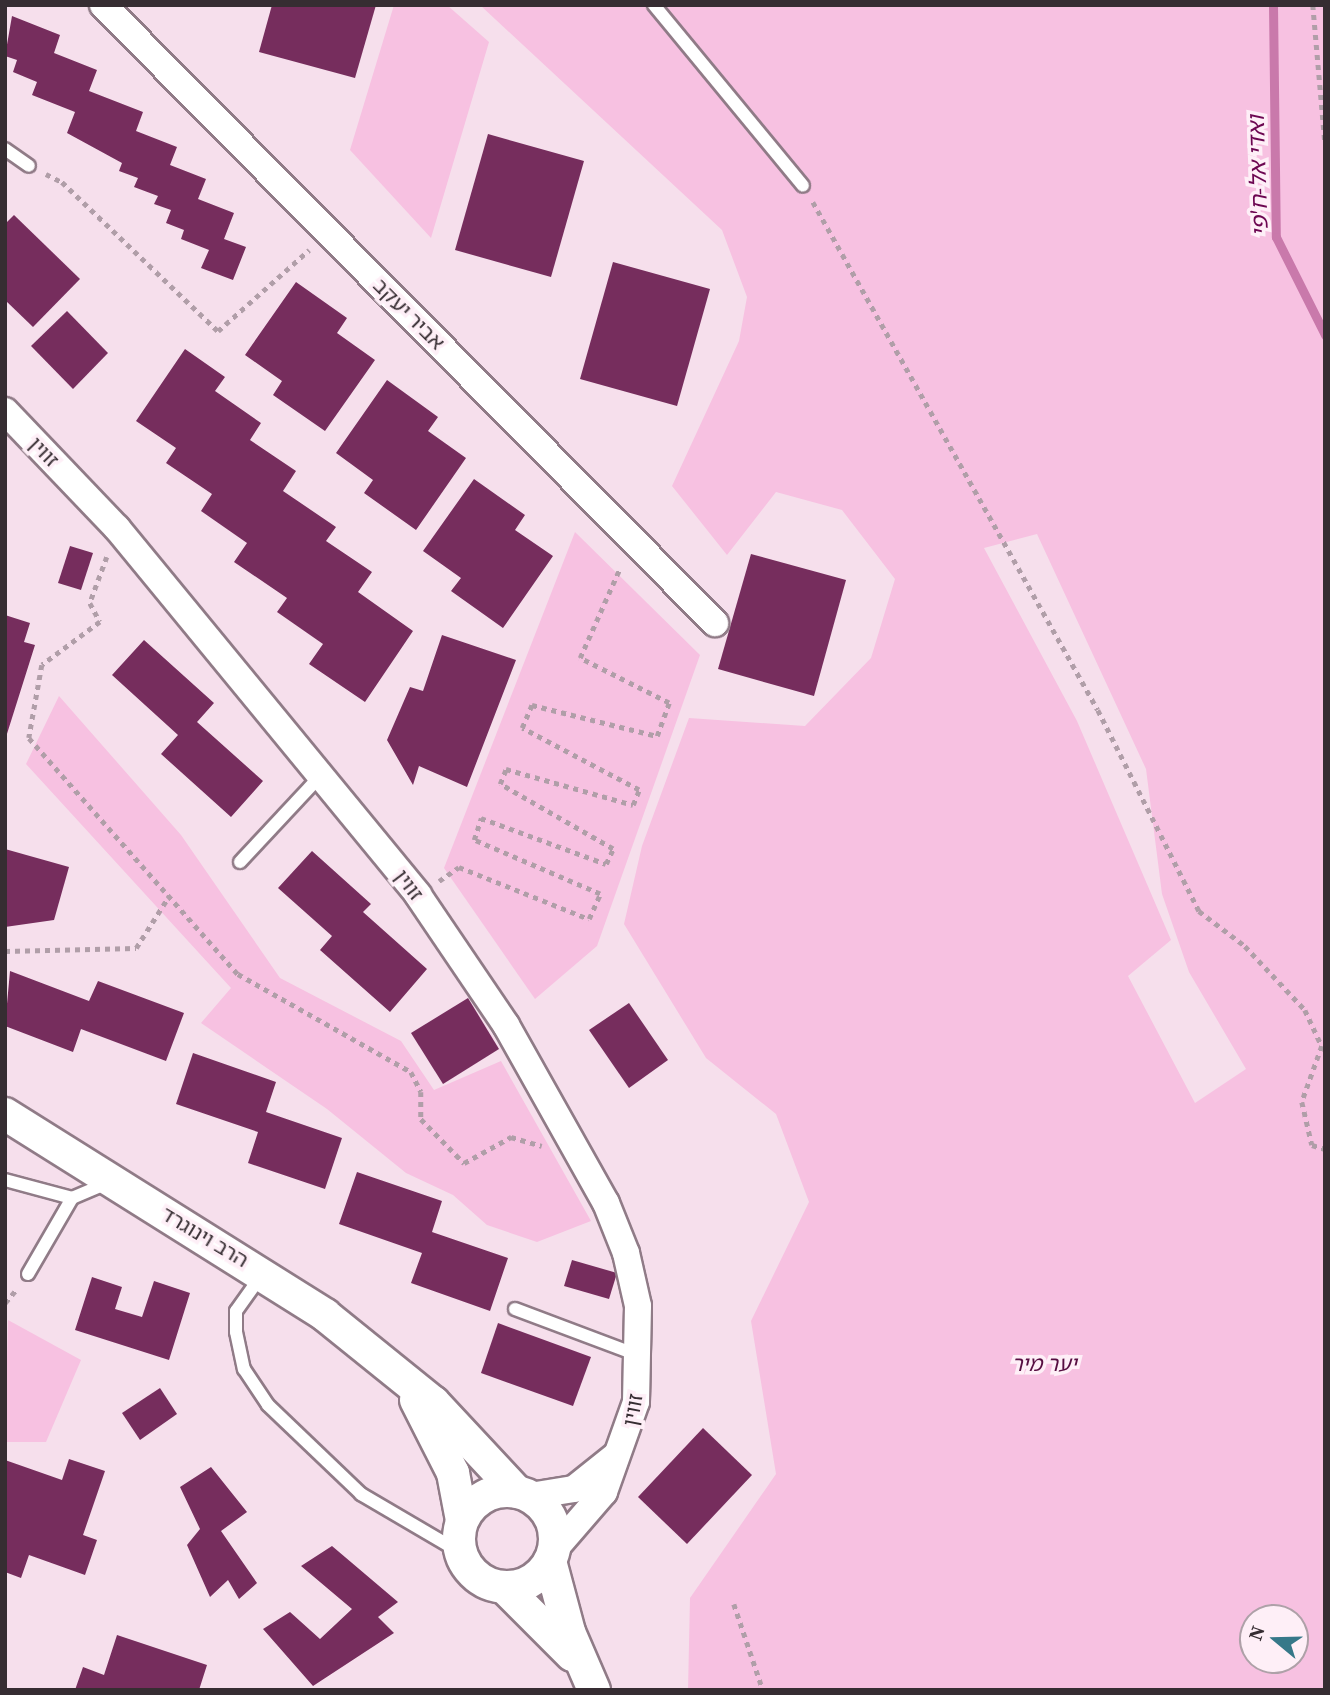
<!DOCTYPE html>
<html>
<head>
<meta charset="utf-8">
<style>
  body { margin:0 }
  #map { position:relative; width:1330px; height:1695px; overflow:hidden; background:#f6dfec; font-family:"Source Serif 4","Noto Sans Hebrew",serif }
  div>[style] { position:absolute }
  .green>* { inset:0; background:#f7c1e1 }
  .stream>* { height:9px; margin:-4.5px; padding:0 4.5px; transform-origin:4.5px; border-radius:4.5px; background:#c979ab }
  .building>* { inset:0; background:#762d5d }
  .path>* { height:4.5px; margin-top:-2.25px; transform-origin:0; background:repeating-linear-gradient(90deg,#b09ea8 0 5px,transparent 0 10px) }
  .roads { filter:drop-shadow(2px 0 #907b87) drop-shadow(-2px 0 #907b87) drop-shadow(0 2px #907b87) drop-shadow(0 -2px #907b87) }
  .service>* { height:12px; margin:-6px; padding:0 6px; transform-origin:6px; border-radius:6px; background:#fff }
  .minor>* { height:26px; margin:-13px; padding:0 13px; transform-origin:13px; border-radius:13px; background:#fff }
  .tertiary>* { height:32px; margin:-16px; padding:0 16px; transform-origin:16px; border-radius:16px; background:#fff }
  .tertiary>.ring { margin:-16px; padding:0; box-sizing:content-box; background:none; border:32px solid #fff; border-radius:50% }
  span { translate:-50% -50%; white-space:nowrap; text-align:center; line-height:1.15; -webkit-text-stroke:7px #feeff7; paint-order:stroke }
  .street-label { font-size:21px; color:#362d32 }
  .park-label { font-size:21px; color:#570e42; font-style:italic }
  .water-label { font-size:23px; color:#6c0651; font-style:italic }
  .frame { position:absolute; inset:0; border:7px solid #362d32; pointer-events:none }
  .north { position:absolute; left:1239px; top:1604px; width:70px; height:70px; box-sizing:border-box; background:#feeff7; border:2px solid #aea1a8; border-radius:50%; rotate:289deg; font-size:19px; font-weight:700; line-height:28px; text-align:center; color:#362d32 }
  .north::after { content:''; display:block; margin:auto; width:24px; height:32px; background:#367889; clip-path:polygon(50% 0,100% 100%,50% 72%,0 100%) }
</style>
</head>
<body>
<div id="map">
  <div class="green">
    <div style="clip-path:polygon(394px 5px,447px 5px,489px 42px,431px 238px,350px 150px)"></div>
    <div style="clip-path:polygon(evenodd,480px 5px,1325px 5px,1325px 1690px,688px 1690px,690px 1598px,776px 1474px,751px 1321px,809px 1202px,776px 1114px,706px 1058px,624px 924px,642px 846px,689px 718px,805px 726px,871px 658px,895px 579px,842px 510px,776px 492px,727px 555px,672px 486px,739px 341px,747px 297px,722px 230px,480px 5px,1037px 534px,1146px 769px,1162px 894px,1189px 972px,1246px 1069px,1195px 1103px,1128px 976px,1171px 940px,1077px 721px,984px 548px,1037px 534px,480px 5px,1253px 1618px,1295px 1618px,1295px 1660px,1253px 1660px,1253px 1618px)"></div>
    <div style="clip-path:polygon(575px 532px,700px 655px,597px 946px,535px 999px,444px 868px)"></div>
    <div style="clip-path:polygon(59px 696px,181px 835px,280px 978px,401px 1041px,434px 1090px,501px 1061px,591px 1221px,537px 1242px,487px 1225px,453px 1195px,406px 1173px,327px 1109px,201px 1023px,231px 988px,26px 764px)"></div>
    <div style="clip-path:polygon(8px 1320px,81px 1360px,46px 1442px,5px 1442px)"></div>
  </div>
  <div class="stream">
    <div style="left:1273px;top:5px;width:232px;rotate:89.3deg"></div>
    <div style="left:1276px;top:237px;width:110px;rotate:63.4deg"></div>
  </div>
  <div class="building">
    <div style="clip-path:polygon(272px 5px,376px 5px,355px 78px,259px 52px)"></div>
    <div style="clip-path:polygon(12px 16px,60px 35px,54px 53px,97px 70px,89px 91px,143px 112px,136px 131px,177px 147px,170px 165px,206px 179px,198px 199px,234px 213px,224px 239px,246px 247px,233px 280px,201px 268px,209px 250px,181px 239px,184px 230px,166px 223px,171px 210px,154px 204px,158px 196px,134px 187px,138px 178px,119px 171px,122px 163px,67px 133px,75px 112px,32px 95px,37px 82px,13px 72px,17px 60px,5px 56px)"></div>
    <div style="clip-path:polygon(488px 134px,584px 161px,551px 277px,455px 250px)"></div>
    <div style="clip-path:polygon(14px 215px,80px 279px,33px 327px,5px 300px,5px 224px)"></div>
    <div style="clip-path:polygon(613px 262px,710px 289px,677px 406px,580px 379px)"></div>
    <div style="clip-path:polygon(296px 282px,347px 318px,337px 333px,375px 360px,325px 431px,273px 395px,282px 381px,245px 355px)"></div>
    <div style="clip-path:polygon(67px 311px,108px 353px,73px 389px,31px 346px)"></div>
    <div style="clip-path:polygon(185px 349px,225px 377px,215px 391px,261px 423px,250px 440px,296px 471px,283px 491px,336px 527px,326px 541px,372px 572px,358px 592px,413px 631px,365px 702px,309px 664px,323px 644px,277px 612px,287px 598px,234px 562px,247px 543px,201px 511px,212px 494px,166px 463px,176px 448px,136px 421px)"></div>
    <div style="clip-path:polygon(387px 380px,438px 417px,428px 431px,466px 458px,416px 530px,364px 493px,373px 480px,336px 453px)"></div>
    <div style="clip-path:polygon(474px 479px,525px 515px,515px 530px,553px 556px,503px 628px,451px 591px,461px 578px,423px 551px)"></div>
    <div style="clip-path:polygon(70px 546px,93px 553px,81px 590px,58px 583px)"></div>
    <div style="clip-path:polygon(751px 554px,846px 580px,814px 696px,718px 669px)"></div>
    <div style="clip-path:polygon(5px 615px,30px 623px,24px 642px,35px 645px,6px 737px)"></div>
    <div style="clip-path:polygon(442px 635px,516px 660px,467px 787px,419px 766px,413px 785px,387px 740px,410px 687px,423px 691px)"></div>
    <div style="clip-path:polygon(144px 640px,214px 703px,197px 722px,263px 781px,231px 817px,161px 754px,178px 735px,112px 675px)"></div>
    <div style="clip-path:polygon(5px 849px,69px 867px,54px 920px,5px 927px)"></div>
    <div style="clip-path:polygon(312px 851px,371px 904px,363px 912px,427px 969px,390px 1012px,320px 950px,332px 936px,278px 888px)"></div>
    <div style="clip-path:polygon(10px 971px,89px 1001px,98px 981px,184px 1013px,166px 1061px,81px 1029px,73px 1052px,5px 1026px)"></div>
    <div style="clip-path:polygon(468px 998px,499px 1049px,443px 1084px,411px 1033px)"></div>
    <div style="clip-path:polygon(629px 1003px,668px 1060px,629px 1088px,589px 1030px)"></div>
    <div style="clip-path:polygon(193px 1053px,276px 1082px,266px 1112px,342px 1138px,325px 1189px,248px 1163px,258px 1132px,176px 1104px)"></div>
    <div style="clip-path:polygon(357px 1172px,442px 1201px,432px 1232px,508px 1258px,490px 1311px,411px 1283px,422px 1253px,339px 1224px)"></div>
    <div style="clip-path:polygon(572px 1260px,617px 1273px,609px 1299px,564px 1286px)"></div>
    <div style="clip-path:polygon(92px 1277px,122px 1287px,115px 1309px,142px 1317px,154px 1281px,190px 1293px,169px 1360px,75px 1330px)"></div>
    <div style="clip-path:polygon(498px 1323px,591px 1357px,573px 1406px,481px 1373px)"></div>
    <div style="clip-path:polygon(160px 1388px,177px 1414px,140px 1440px,122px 1413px)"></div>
    <div style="clip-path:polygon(703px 1428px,752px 1475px,687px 1544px,638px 1497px)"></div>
    <div style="clip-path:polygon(69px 1459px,105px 1471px,83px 1535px,97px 1540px,85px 1575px,29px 1555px,21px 1578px,5px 1572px,5px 1460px,62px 1480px)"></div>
    <div style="clip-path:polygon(211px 1467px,247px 1512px,221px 1531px,257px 1583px,239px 1599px,228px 1580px,210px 1597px,187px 1545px,200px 1529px,180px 1487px)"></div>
    <div style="clip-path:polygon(332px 1546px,398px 1602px,378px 1617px,394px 1633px,313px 1686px,263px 1629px,290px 1612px,320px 1639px,352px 1609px,301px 1566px)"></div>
    <div style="clip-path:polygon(117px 1635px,207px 1665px,199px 1690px,75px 1690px,83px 1667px,104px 1675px)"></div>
  </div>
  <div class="path">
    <div style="left:1313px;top:5px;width:139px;rotate:85deg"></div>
    <div style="left:46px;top:174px;width:18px;rotate:27deg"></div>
    <div style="left:62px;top:182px;width:216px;rotate:43.7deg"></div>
    <div style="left:218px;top:331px;width:122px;rotate:-41.7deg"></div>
    <div style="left:813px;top:202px;width:582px;rotate:60.71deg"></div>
    <div style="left:1098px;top:710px;width:225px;rotate:63.3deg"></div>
    <div style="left:1199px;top:911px;width:58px;rotate:37.3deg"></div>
    <div style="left:1245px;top:946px;width:88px;rotate:46.8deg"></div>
    <div style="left:1305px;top:1010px;width:40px;rotate:65deg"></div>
    <div style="left:1322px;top:1046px;width:59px;rotate:109.7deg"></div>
    <div style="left:1302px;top:1102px;width:44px;rotate:76.9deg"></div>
    <div style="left:1312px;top:1145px;width:14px;rotate:17deg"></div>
    <div style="left:107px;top:557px;width:49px;rotate:110.3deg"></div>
    <div style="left:90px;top:603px;width:21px;rotate:62deg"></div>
    <div style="left:100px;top:622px;width:72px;rotate:143.4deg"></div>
    <div style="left:42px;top:665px;width:74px;rotate:100.1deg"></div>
    <div style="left:29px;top:738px;width:315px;rotate:48.5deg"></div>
    <div style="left:238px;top:974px;width:199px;rotate:29.5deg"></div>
    <div style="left:411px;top:1072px;width:22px;rotate:63deg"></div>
    <div style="left:421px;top:1092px;width:27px;rotate:90deg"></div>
    <div style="left:421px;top:1119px;width:62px;rotate:45.7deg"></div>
    <div style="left:464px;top:1163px;width:54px;rotate:-29deg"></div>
    <div style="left:511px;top:1137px;width:32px;rotate:16deg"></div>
    <div style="left:439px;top:881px;width:24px;rotate:-35deg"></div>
    <div style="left:459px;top:867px;width:140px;rotate:21.8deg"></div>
    <div style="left:589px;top:919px;width:27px;rotate:-66deg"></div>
    <div style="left:600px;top:894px;width:137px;rotate:-156.8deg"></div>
    <div style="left:474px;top:840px;width:23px;rotate:-72deg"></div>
    <div style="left:481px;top:818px;width:133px;rotate:20.2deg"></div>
    <div style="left:606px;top:864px;width:17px;rotate:-65deg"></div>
    <div style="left:613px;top:849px;width:130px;rotate:-150.1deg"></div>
    <div style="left:500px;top:784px;width:16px;rotate:-68deg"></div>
    <div style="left:506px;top:769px;width:132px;rotate:15.8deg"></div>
    <div style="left:633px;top:805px;width:16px;rotate:-68deg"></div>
    <div style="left:639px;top:790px;width:132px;rotate:-152.1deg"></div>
    <div style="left:522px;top:728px;width:25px;rotate:-67deg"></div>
    <div style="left:532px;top:705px;width:129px;rotate:13.9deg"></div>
    <div style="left:657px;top:736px;width:35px;rotate:-70deg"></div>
    <div style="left:669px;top:703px;width:100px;rotate:-153.2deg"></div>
    <div style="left:580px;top:658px;width:98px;rotate:-66deg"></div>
    <div style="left:5px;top:951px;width:131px;rotate:-1.3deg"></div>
    <div style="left:136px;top:948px;width:62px;rotate:-57.6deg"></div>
    <div style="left:5px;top:1303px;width:17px;rotate:-50deg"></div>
    <div style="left:734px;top:1604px;width:91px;rotate:71.4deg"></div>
  </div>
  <div class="roads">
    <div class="service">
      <div style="left:654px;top:5px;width:234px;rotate:50.5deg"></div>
      <div style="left:5px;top:149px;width:29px;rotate:35deg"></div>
      <div style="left:240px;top:862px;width:119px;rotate:-47deg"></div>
      <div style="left:5px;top:1180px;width:69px;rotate:15deg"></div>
      <div style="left:72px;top:1198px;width:39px;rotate:-23deg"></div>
      <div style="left:28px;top:1274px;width:88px;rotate:-59.9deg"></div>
      <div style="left:261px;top:1276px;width:43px;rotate:125.5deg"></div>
      <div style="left:236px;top:1311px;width:21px;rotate:90deg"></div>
      <div style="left:236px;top:1332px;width:38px;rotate:78deg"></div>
      <div style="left:244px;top:1369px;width:43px;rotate:56.3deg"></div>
      <div style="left:268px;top:1405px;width:129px;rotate:43.7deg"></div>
      <div style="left:361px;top:1494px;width:115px;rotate:30.4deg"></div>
      <div style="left:515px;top:1309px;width:134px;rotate:20.6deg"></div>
    </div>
    <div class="minor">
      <div style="left:103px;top:5px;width:870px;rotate:45.28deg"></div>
      <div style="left:5px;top:411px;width:162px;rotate:46.3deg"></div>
      <div style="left:117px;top:528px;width:475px;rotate:50.6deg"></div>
      <div style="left:418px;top:895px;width:157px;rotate:55.9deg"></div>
      <div style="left:506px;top:1025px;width:204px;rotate:60.7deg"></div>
      <div style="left:606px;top:1203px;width:54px;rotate:68.2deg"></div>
      <div style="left:626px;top:1253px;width:54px;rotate:77.2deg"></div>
      <div style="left:638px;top:1306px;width:96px;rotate:91.2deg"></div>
      <div style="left:636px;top:1402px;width:96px;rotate:109.6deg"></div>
      <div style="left:604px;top:1492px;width:77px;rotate:130.8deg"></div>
      <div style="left:530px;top:1496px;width:45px;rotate:-9deg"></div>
      <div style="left:574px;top:1489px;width:53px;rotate:-38.8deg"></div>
    </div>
    <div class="tertiary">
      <div style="left:5px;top:1114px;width:378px;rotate:32.1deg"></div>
      <div style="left:325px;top:1315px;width:139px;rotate:38.9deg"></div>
      <div style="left:433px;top:1402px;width:123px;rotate:47deg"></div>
      <div style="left:416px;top:1400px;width:82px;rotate:63.1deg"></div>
      <div style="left:453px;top:1473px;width:48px;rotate:79.2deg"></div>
      <div class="ring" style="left:459px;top:1491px;width:64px;height:64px"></div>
      <div style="left:550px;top:1561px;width:73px;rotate:75deg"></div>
      <div style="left:569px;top:1632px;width:63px;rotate:66.7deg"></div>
      <div style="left:504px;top:1587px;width:96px;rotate:45deg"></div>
    </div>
  </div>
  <div class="street-label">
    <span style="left:409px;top:314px;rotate:45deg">אביר יעקב</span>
    <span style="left:44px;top:452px;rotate:46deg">זווין</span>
    <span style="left:409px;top:885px;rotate:53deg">זווין</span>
    <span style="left:205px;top:1237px;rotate:31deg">הרב וינוגרד</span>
    <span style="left:633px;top:1410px;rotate:-79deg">זווין</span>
  </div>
  <div class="park-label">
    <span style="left:1044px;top:1364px">יער מיר</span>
  </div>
  <div class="water-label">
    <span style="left:1258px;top:176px;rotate:-92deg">ואדי אל-ח'פי</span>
  </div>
  <div class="frame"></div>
  <div class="north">N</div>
</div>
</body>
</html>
